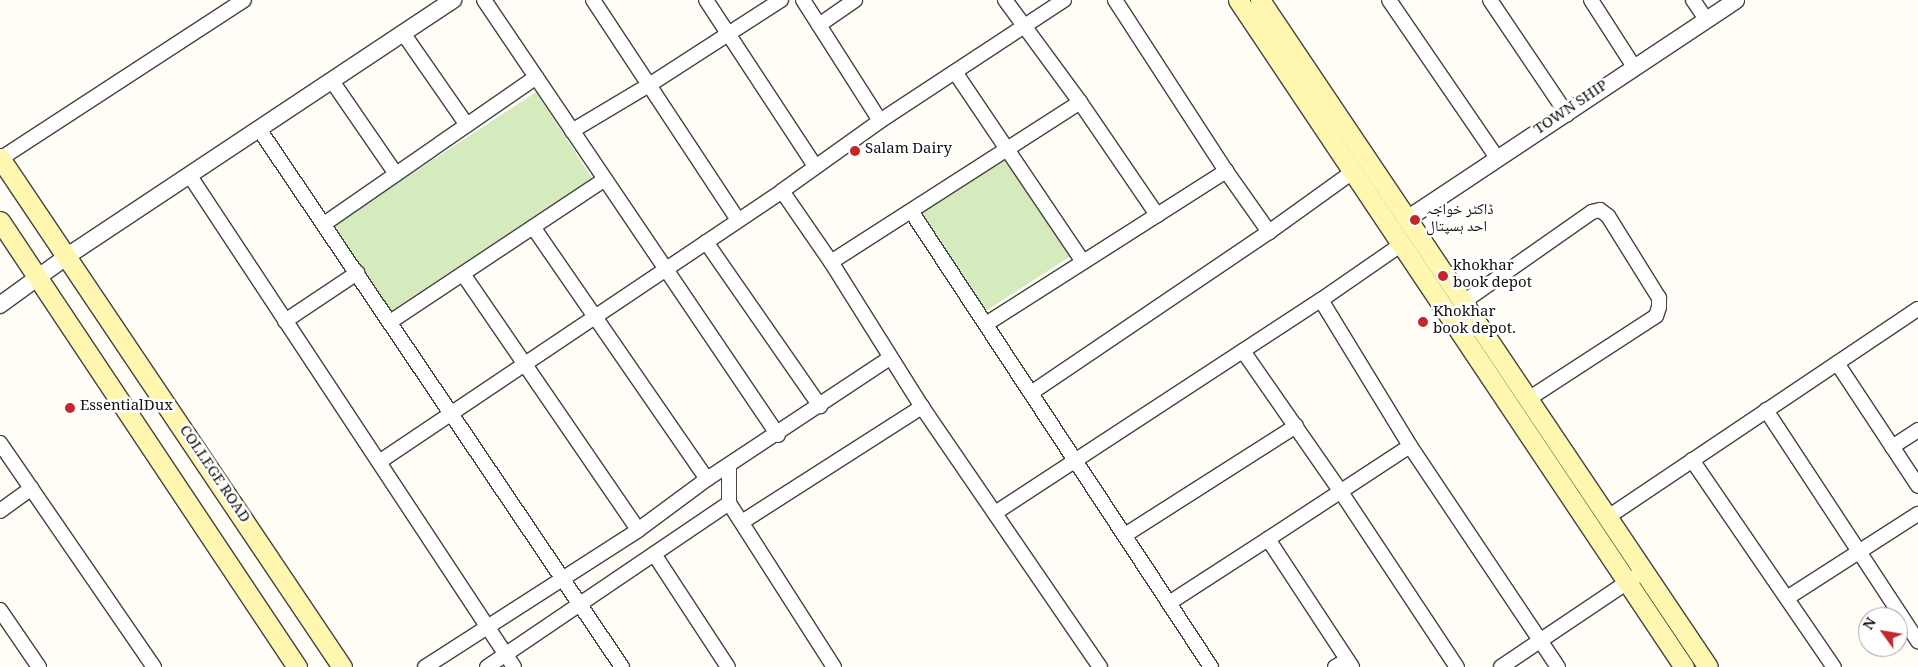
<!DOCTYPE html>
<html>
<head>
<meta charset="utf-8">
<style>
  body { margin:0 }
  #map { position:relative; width:1918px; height:667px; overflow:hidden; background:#fffdf5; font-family:Georgia,"Noto Naskh Arabic",serif }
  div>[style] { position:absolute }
  .green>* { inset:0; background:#d5ebbd }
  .roads { filter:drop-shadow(1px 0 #444) drop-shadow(-1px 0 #444) drop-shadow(0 1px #444) drop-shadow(0 -1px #444) }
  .minor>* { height:14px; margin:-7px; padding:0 7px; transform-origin:7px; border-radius:7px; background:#fff }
  .tertiary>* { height:16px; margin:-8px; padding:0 8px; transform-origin:8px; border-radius:8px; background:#fff }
  .secondary>* { height:19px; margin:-9.5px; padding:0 9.5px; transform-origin:9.5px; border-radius:9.5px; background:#fff6b0 }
  .dots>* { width:14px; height:14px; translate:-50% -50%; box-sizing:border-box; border:2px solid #fff; border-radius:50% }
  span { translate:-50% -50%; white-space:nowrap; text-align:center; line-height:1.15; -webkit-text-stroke:5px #fff; paint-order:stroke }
  .street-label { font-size:15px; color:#111 }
  .poi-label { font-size:15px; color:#111 }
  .left { translate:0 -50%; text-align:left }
  .north { position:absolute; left:1858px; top:607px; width:50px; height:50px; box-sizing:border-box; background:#fff; border:1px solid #a0a0a0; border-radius:50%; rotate:302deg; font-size:14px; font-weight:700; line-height:20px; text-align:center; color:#111 }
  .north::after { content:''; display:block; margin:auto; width:18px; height:22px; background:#c4262e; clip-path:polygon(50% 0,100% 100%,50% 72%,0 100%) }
</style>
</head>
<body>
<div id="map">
  <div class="green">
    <div style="clip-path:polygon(536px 92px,592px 178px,391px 311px,334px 225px)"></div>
    <div style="clip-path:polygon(1003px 154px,1071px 256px,981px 314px,916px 212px)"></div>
  </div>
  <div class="roads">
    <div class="minor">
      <div style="left:484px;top:0;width:525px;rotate:55.95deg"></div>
      <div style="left:593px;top:0;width:263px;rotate:56.6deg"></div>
      <div style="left:706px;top:0;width:199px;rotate:56.7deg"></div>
      <div style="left:803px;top:0;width:143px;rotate:57.5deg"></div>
      <div style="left:1064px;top:0;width:220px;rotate:146.7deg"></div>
      <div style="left:880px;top:121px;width:120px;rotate:144.5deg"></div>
      <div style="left:782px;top:191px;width:86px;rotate:55.4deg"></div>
      <div style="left:831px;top:262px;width:171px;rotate:57.9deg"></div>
      <div style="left:922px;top:407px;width:315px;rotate:55.6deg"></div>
      <div style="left:1389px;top:0;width:191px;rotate:55.6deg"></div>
      <div style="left:1490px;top:0;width:138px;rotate:56deg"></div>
      <div style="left:1591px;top:0;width:80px;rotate:57.3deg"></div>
      <div style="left:1693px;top:0;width:23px;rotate:56deg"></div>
      <div style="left:819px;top:25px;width:44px;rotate:-34.8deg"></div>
      <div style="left:403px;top:33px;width:112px;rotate:55.2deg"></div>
      <div style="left:955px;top:72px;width:229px;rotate:56deg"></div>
      <div style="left:332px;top:81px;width:113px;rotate:55.5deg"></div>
      <div style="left:1080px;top:102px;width:137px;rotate:55.7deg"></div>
      <div style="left:259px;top:129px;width:649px;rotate:55.99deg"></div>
      <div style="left:572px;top:131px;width:90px;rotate:-30.9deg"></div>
      <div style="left:649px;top:85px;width:157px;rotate:-32.8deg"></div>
      <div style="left:0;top:159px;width:291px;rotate:-33.1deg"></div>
      <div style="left:1226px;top:171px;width:75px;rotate:54.8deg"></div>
      <div style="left:190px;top:176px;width:588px;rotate:56.58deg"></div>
      <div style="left:911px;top:211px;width:546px;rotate:56.66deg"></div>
      <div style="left:324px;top:224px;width:258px;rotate:-34.7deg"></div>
      <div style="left:533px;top:227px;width:306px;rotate:55.4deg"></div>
      <div style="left:706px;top:242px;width:200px;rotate:55.2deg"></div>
      <div style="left:831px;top:262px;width:296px;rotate:-32.7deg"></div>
      <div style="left:1080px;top:102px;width:127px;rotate:-126.3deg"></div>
      <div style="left:463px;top:274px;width:310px;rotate:55.6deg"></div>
      <div style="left:1321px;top:300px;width:171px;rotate:58.6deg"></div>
      <div style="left:1410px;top:446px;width:170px;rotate:146.8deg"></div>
      <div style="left:1268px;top:539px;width:153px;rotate:56.7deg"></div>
      <div style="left:1462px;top:303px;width:159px;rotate:-35deg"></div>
      <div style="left:1592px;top:212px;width:8px;rotate:-14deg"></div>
      <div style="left:1600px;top:210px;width:10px;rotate:37deg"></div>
      <div style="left:1608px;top:216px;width:97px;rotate:58.1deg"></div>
      <div style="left:1659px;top:298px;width:9px;rotate:90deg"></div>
      <div style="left:1659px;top:307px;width:9px;rotate:108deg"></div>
      <div style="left:1656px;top:316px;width:153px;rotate:147deg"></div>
      <div style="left:285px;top:321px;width:87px;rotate:-33.7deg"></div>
      <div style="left:390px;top:322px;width:258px;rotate:-33.6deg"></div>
      <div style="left:986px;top:324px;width:285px;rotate:-32.5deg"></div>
      <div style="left:1226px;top:171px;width:204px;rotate:-123deg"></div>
      <div style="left:1243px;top:351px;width:172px;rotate:55.2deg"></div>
      <div style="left:1341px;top:492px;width:210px;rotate:56.5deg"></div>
      <div style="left:1837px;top:363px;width:147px;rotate:56.6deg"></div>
      <div style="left:1031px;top:393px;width:287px;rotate:-34.1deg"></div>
      <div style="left:1269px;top:232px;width:105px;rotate:-35.7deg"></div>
      <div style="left:1766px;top:410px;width:277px;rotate:56.7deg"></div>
      <div style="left:0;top:443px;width:272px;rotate:55.5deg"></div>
      <div style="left:1410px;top:446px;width:266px;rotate:56.2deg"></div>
      <div style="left:1892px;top:447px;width:31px;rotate:-33deg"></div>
      <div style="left:1692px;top:460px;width:251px;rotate:55.6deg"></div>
      <div style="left:379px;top:462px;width:486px;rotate:-33.9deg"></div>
      <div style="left:729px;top:466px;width:37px;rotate:90deg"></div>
      <div style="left:729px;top:503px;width:195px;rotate:57.4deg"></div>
      <div style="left:0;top:511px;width:39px;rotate:-36deg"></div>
      <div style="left:995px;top:513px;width:389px;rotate:-33.2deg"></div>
      <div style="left:1321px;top:300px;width:98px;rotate:-34.7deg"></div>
      <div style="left:1608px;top:517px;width:373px;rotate:-33.9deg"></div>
      <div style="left:742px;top:522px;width:214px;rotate:-32.6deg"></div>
      <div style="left:1125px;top:535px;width:203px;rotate:-32.5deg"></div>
      <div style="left:654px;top:554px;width:135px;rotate:56.8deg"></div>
      <div style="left:1787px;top:598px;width:156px;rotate:-32.7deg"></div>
      <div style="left:1169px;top:603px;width:118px;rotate:-32.9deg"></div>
      <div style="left:0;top:610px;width:69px;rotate:55.6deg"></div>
      <div style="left:425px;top:667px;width:253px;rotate:-32.7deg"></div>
      <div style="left:638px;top:530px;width:86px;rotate:-36.5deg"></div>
      <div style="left:707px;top:479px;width:219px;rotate:-33.5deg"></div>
      <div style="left:487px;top:667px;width:292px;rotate:-34.1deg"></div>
      <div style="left:1335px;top:667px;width:14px;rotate:-30deg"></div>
      <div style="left:1501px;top:667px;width:172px;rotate:-33.9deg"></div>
    </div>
    <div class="tertiary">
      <div style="left:1407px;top:219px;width:395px;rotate:-33.6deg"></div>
      <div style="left:0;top:305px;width:82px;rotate:-36deg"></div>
      <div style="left:66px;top:257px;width:465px;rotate:-33.6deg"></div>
    </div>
    <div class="secondary">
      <div style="left:1238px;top:0;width:802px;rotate:56.23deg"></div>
      <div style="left:1260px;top:0;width:803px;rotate:56.11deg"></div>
      <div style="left:0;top:158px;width:613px;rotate:56.1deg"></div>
      <div style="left:0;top:221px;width:536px;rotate:56.34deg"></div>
    </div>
  </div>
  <div class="dots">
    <div style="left:855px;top:151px;background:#c4262e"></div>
    <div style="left:1415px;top:220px;background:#c4262e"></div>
    <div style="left:1443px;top:276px;background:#c4262e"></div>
    <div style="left:1423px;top:322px;background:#c4262e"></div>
    <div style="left:70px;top:408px;background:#c4262e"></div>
  </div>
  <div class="street-label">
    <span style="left:1572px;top:109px;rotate:-34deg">TOWN SHIP</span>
    <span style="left:213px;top:475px;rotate:56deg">COLLEGE ROAD</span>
  </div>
  <div class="poi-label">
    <span class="left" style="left:865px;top:151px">Salam Dairy</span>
    <span class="left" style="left:1426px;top:220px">ڈاکٹر خواجہ<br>احد ہسپتال</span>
    <span class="left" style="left:1453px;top:276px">khokhar<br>book depot</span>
    <span class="left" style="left:1433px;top:322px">Khokhar<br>book depot.</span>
    <span class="left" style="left:80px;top:408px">EssentialDux</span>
  </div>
  <div class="north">N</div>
</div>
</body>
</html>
